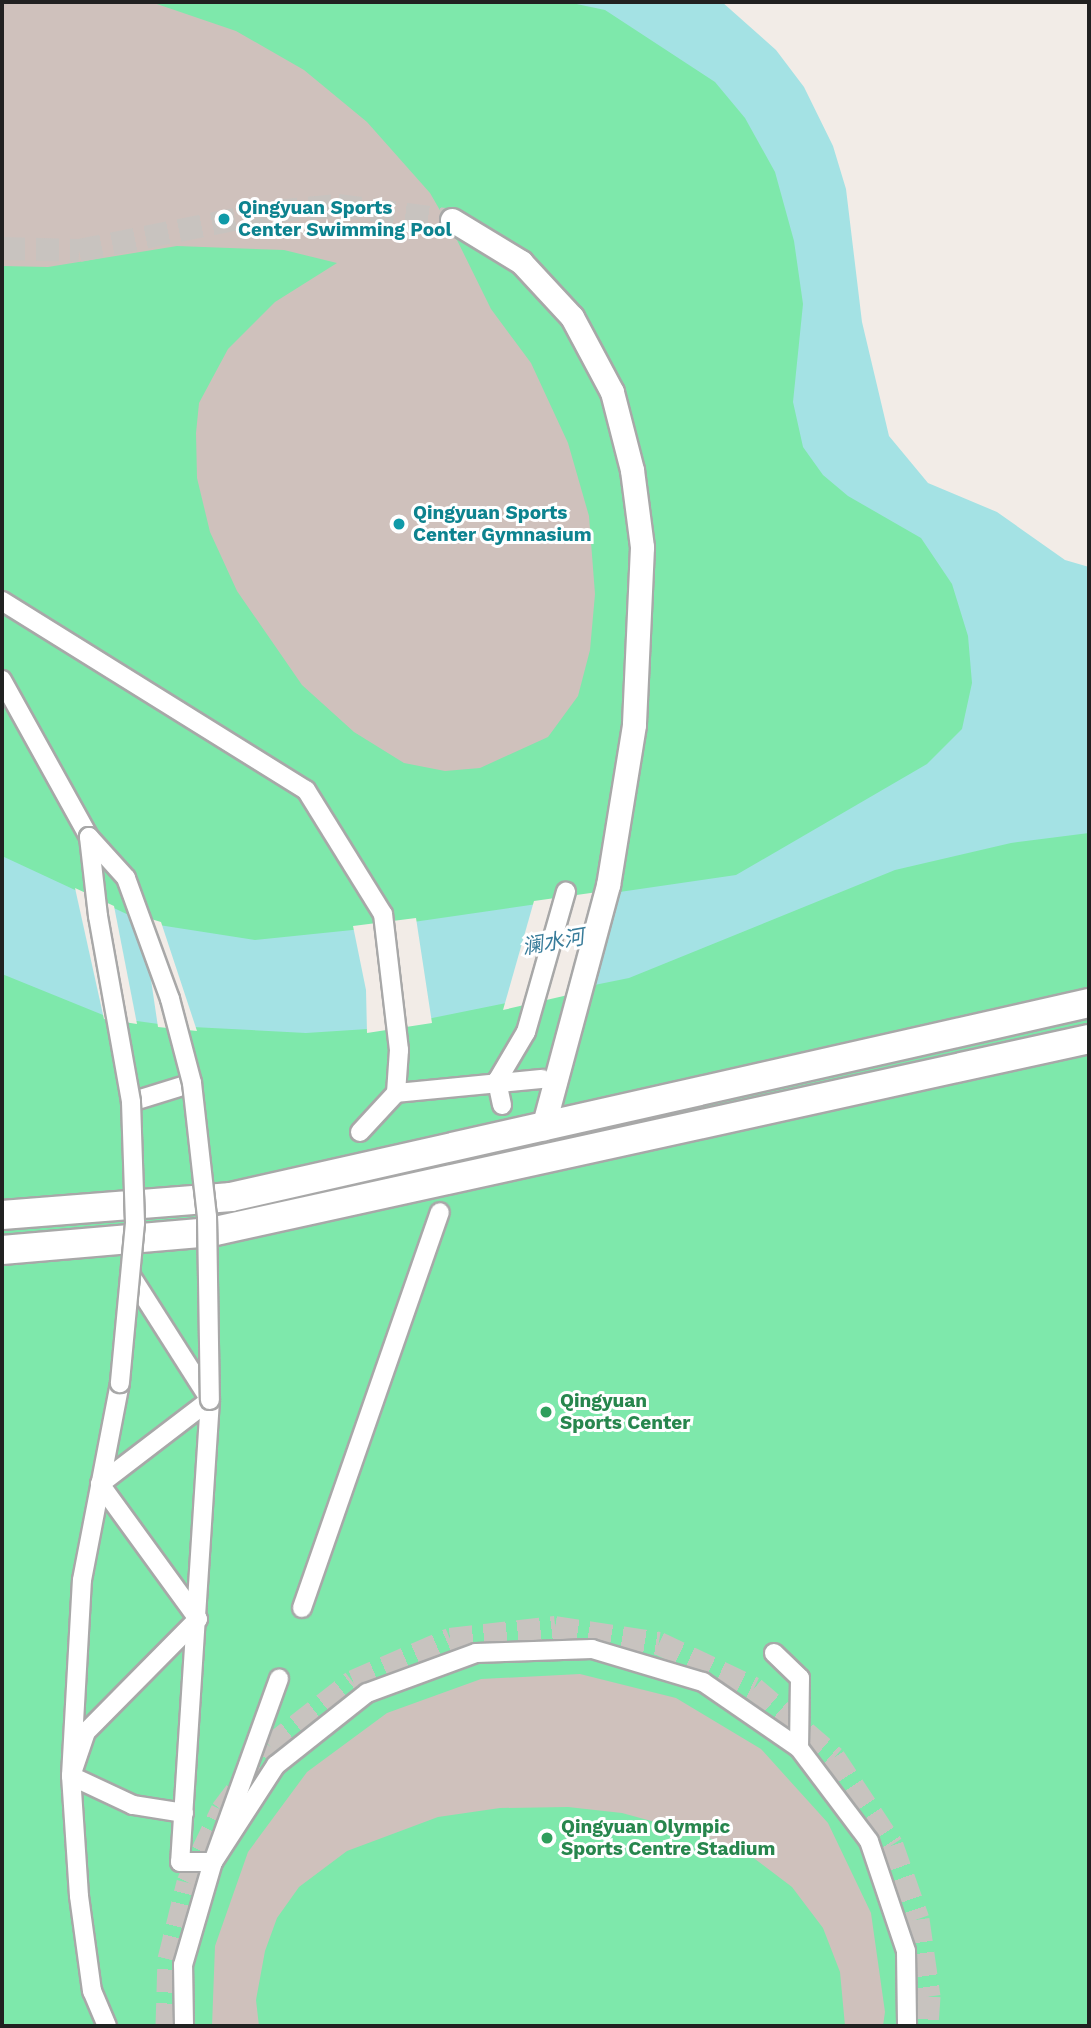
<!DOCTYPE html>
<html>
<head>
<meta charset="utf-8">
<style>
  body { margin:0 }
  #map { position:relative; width:1091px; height:2028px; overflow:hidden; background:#f2ece7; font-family:"Work Sans","Noto Sans SC",sans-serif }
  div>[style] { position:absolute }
  .pitch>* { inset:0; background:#7ee8ab }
  .water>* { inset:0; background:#a4e2e4 }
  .pier>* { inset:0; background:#f2ece7 }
  .building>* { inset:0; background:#cfc1bc }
  .minor-tunnel>* { height:23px; margin-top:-11.5px; transform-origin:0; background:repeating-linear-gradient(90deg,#c8c3bf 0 23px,transparent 0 34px) }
  .roads { filter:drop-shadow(2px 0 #a8a8a8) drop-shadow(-2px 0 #a8a8a8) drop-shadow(0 2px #a8a8a8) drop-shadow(0 -2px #a8a8a8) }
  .pedestrian>* { height:18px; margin:-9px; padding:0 9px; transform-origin:9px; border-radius:9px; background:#fff }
  .minor>* { height:23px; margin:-11.5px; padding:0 11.5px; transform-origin:11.5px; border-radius:11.5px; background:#fff }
  .tertiary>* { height:28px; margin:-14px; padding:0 14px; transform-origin:14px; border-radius:14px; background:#fff }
  .bridges { filter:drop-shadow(2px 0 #a8a8a8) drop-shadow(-2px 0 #a8a8a8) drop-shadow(0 2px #a8a8a8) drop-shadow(0 -2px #a8a8a8) }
  .pedestrian-bridge>* { height:18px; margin:-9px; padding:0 9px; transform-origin:9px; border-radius:9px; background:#fff }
  .dots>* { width:19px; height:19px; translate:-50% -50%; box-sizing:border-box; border:4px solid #fff; border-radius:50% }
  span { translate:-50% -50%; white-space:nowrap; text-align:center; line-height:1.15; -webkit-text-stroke:6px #fff; paint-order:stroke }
  .culture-label { font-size:19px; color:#0d838f; font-weight:700 }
  .left { translate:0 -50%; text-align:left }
  .leisure-label { font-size:19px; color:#27864d; font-weight:700 }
  .water-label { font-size:21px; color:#387c9a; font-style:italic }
  .frame { position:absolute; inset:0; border:4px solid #212121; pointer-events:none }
</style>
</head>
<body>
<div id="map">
  <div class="pitch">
    <div style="clip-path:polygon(2px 2px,651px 2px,771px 92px,845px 384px,1089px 798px,1089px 2026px,2px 2026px)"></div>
  </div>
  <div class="water">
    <div style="clip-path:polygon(567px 2px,722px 2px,776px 50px,804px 87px,833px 146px,846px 189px,862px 322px,889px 436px,928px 483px,997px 512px,1065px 560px,1089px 567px,1089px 833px,1011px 843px,895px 870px,629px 978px,383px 1028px,306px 1033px,173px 1026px,108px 1017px,2px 974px,2px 856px,146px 923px,255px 940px,372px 928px,736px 875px,927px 764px,962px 729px,972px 683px,968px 636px,952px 584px,921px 538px,848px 496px,823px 475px,803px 447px,793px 402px,803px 304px,794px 241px,775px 172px,745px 118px,715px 82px,605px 10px)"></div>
  </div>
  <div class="pier">
    <div style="clip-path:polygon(75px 888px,114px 906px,137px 1024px,104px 1019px)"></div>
    <div style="clip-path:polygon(619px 889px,590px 990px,503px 1010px,534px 901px)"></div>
    <div style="clip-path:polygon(128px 912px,161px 922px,197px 1031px,158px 1027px,150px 973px)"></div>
    <div style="clip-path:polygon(416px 918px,432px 1023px,367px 1033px,366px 990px,353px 926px)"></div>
  </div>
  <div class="building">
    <div style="clip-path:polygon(2px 2px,151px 2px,236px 31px,304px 70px,367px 122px,430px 193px,441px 212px,440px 227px,457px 240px,491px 309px,531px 363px,568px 443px,589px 516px,595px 594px,590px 650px,578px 696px,548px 737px,480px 768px,445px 771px,404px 763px,354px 732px,302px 685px,237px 591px,210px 532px,197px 478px,196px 433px,199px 403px,228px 349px,275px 302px,337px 263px,284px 250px,177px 246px,48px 267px,2px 266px)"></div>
    <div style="clip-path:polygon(580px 1674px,676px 1698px,761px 1749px,828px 1823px,871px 1913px,885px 2012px,883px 2026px,845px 2026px,840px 1972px,823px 1928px,792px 1887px,751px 1856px,699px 1834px,622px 1813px,568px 1807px,500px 1808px,438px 1817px,347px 1851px,299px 1887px,277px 1918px,265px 1951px,256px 2000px,259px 2026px,212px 2026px,215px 1946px,248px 1852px,307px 1772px,387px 1713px,481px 1679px)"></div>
  </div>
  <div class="minor-tunnel">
    <div style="left:2px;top:248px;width:77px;rotate:1.5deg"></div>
    <div style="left:79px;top:250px;width:200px;rotate:-11.3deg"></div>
    <div style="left:275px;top:211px;width:63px;rotate:-5.4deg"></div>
    <div style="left:338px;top:205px;width:115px;rotate:7.5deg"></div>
    <div style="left:167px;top:2026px;width:67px;rotate:-88.3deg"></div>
    <div style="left:169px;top:1959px;width:79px;rotate:-76.1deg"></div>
    <div style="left:188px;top:1882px;width:80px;rotate:-64.7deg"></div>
    <div style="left:222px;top:1810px;width:80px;rotate:-53.1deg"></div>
    <div style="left:270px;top:1746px;width:105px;rotate:-38.1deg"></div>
    <div style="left:353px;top:1681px;width:106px;rotate:-23.4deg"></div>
    <div style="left:450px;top:1639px;width:106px;rotate:-6.5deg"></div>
    <div style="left:555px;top:1627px;width:105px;rotate:8.7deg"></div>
    <div style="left:659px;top:1643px;width:105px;rotate:25.3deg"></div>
    <div style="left:754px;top:1688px;width:106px;rotate:40.8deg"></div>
    <div style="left:834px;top:1757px;width:105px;rotate:56.6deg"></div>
    <div style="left:892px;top:1845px;width:78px;rotate:70.6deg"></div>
    <div style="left:918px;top:1919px;width:78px;rotate:81.9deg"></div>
    <div style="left:929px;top:1996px;width:30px;rotate:94deg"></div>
  </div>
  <div class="roads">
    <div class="pedestrian">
      <div style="left:2px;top:601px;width:358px;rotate:31.9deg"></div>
      <div style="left:306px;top:790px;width:146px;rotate:58.2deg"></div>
      <div style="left:383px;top:914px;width:137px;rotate:83.3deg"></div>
      <div style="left:399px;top:1050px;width:43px;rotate:94deg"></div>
      <div style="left:2px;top:680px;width:179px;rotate:61deg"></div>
      <div style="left:131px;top:1102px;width:64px;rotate:-17.3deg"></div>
      <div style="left:502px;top:1105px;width:25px;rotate:-102deg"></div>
      <div style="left:497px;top:1081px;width:57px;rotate:-59.4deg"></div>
      <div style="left:526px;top:1032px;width:146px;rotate:-74.1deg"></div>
      <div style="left:360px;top:1132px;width:53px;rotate:-47.3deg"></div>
      <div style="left:396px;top:1093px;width:147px;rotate:-5.5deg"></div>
      <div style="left:131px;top:1276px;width:147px;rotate:57.5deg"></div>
      <div style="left:210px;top:1400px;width:463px;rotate:93.7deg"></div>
      <div style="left:180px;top:1862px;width:33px"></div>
      <div style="left:213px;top:1862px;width:195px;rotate:-70.2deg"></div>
      <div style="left:302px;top:1608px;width:419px;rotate:-70.8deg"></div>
      <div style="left:774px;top:1653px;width:36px;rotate:44deg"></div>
      <div style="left:800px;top:1678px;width:70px;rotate:90.8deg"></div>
      <div style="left:184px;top:1813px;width:52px;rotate:-171.1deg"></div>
      <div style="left:133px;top:1805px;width:68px;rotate:-154.9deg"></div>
      <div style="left:71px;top:1776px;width:46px;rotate:-71.2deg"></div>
      <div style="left:86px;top:1732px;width:159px;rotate:-45.3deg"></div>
      <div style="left:198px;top:1619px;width:167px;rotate:-126deg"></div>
      <div style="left:100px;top:1484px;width:138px;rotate:-37.4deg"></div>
      <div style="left:107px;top:2026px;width:38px;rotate:-113deg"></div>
      <div style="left:92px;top:1991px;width:96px;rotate:-97.8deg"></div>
      <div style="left:79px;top:1896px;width:120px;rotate:-93.8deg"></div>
      <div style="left:71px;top:1776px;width:196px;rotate:-86.8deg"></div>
      <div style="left:82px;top:1580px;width:201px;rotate:-79.1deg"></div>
      <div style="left:184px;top:2026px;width:61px;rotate:-90.9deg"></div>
      <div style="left:183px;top:1965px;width:107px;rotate:-73.8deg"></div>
      <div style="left:213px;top:1862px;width:116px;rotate:-57deg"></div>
      <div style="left:276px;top:1765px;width:116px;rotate:-38.4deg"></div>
      <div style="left:367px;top:1693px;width:116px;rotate:-20.2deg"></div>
      <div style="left:476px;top:1653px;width:116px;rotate:-2deg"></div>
      <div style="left:592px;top:1649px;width:116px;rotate:16.6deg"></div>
      <div style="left:703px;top:1682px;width:116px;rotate:34.5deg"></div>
      <div style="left:799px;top:1748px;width:116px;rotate:53deg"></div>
      <div style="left:869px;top:1841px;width:116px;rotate:71.4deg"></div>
      <div style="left:906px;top:1951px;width:75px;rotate:89.2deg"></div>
    </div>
    <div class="minor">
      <div style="left:452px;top:220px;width:81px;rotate:31.3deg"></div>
      <div style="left:521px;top:262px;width:75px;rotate:47.2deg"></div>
      <div style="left:572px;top:317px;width:85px;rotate:61.9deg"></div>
      <div style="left:612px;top:392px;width:81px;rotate:75.6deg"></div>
      <div style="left:632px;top:470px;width:78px;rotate:82.6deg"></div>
      <div style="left:642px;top:547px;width:178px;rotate:92.6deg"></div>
      <div style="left:634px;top:725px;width:162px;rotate:99.2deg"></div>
      <div style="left:608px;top:885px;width:252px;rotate:105deg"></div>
    </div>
    <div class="tertiary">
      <div style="left:2px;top:1215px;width:230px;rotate:-4.5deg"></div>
      <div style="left:231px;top:1197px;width:880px;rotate:-12.74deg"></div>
      <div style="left:2px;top:1250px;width:210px;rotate:-4.9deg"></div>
      <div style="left:211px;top:1232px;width:899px;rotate:-12.4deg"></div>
    </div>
  </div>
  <div class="bridges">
    <div class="pedestrian-bridge">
      <div style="left:89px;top:837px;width:55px;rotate:47.9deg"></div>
      <div style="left:126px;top:878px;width:129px;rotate:70deg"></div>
      <div style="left:170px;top:999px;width:87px;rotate:75.3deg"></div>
      <div style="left:192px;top:1083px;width:134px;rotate:83.6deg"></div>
      <div style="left:207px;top:1216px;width:184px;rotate:89.1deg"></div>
      <div style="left:89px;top:837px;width:80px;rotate:83.5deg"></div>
      <div style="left:98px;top:916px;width:189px;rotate:79.9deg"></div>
      <div style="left:131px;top:1102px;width:121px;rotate:88.1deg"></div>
      <div style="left:135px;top:1223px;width:161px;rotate:95.4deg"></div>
    </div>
  </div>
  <div class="dots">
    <div style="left:224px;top:219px;background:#0f9aa8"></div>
    <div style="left:399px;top:524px;background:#0f9aa8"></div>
    <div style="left:546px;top:1412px;background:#2e9e5b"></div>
    <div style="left:547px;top:1838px;background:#2e9e5b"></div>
  </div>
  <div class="culture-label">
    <span class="left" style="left:238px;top:219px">Qingyuan Sports<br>Center Swimming Pool</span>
    <span class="left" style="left:413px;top:524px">Qingyuan Sports<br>Center Gymnasium</span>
  </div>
  <div class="leisure-label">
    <span class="left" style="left:560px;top:1412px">Qingyuan<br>Sports Center</span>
    <span class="left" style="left:561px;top:1838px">Qingyuan Olympic<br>Sports Centre Stadium</span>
  </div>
  <div class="water-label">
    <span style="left:553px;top:942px;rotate:-10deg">澜水河</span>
  </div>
  <div class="frame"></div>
</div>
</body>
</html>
